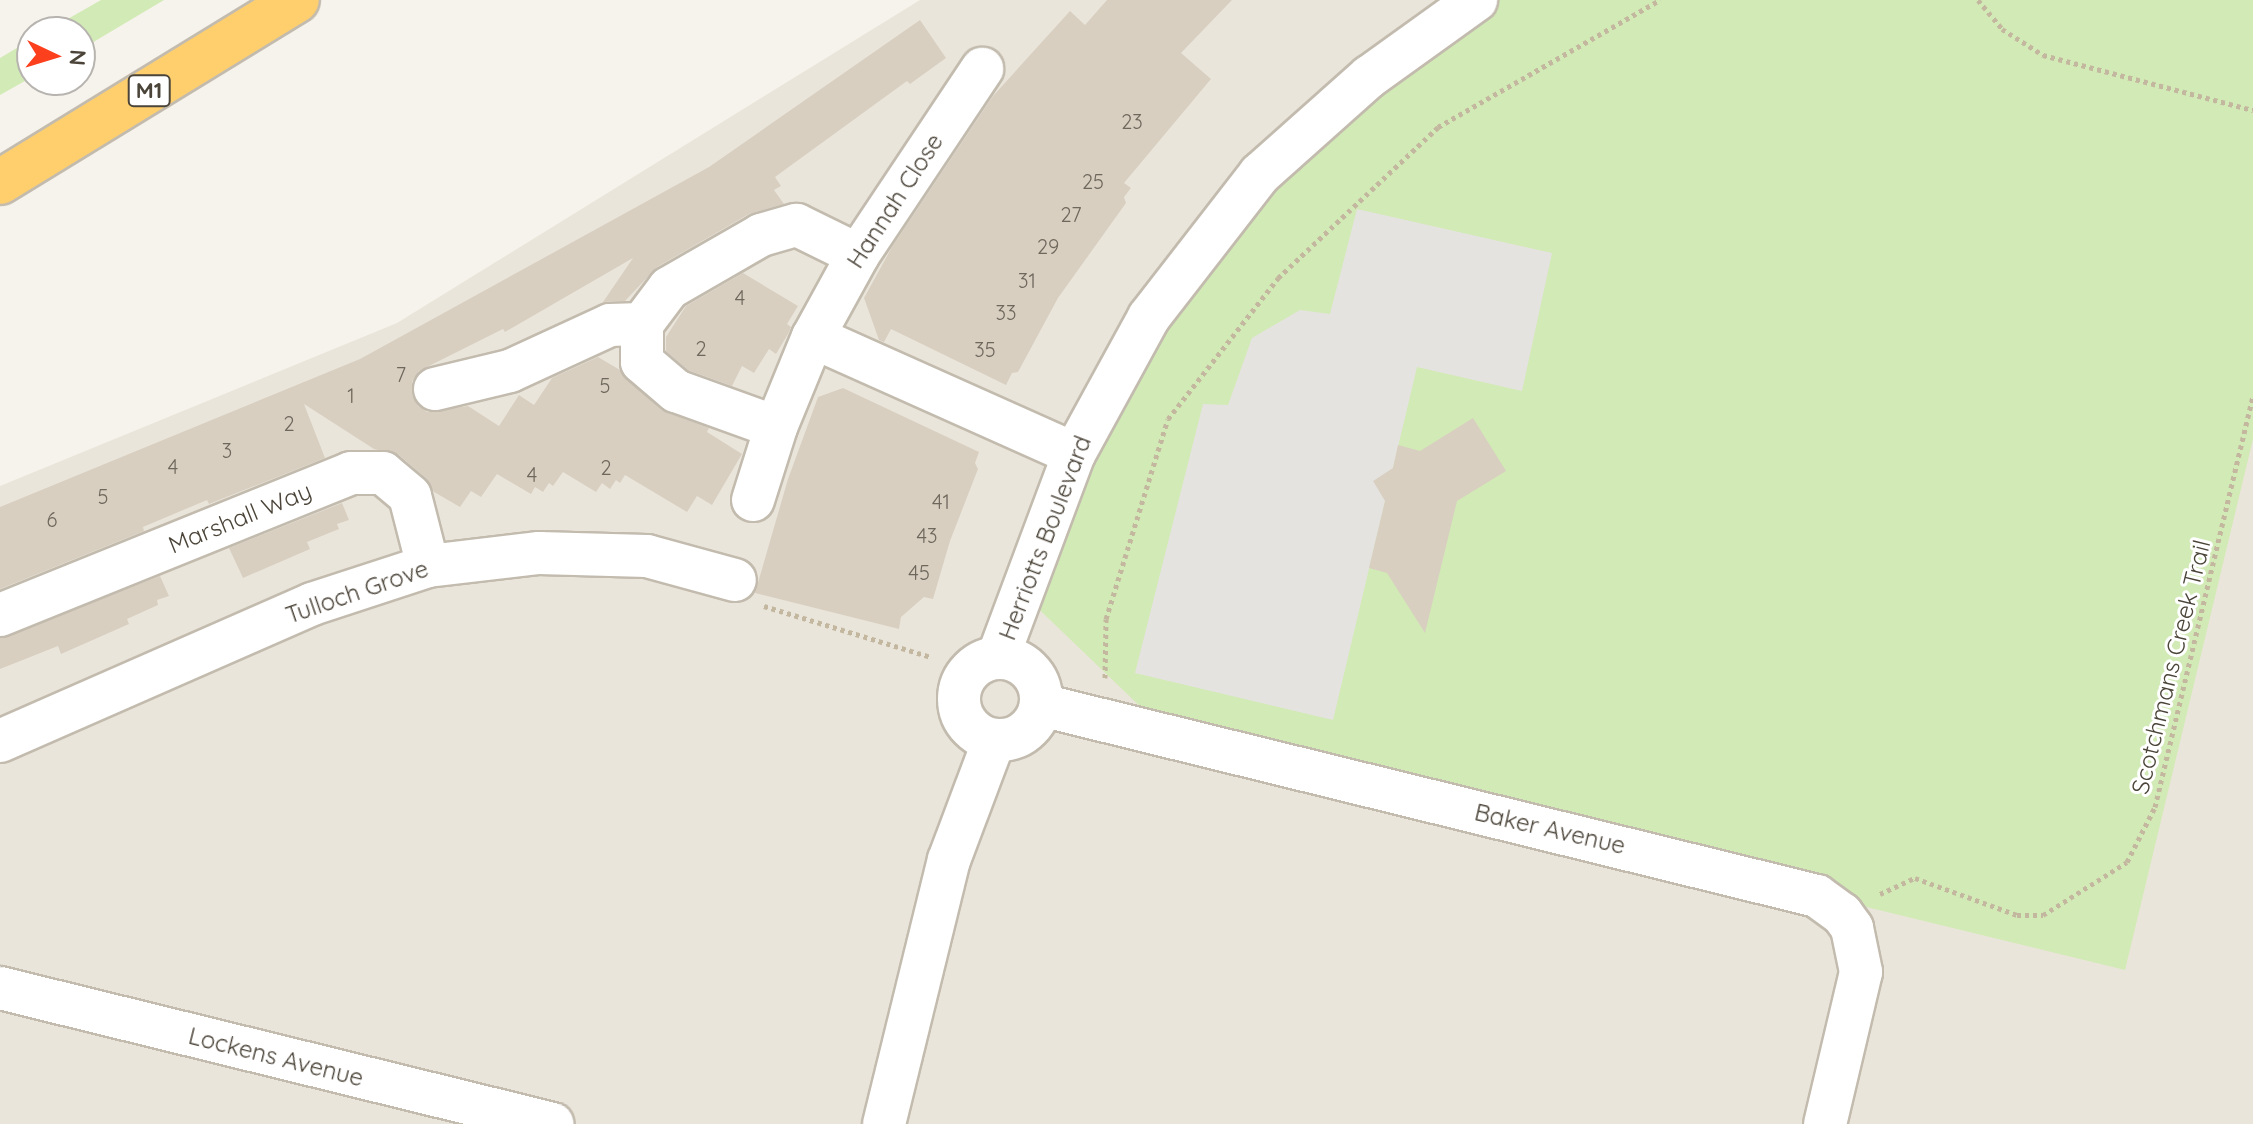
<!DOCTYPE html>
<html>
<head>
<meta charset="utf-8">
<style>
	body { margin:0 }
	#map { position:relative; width:2253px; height:1124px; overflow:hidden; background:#f6f3ec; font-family:Quicksand,sans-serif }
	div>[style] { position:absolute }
	.residential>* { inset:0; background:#eae5da }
	.green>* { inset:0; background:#d2eab5 }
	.parking>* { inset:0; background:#e5e3e0 }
	.building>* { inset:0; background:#d8cfc1 }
	.path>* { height:5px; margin-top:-2.5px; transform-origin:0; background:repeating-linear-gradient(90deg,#c4b79f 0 4px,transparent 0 8px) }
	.roads { filter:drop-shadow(2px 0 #c2bbae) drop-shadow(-2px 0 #c2bbae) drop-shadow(0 2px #c2bbae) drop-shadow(0 -2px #c2bbae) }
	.street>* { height:42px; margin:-21px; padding:0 21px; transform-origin:21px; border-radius:21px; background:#fff }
	.street>.ring { margin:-21px; padding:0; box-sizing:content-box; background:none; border:42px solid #fff; border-radius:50% }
	.highway>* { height:44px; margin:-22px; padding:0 22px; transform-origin:22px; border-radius:22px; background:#ffcf6e }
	span { translate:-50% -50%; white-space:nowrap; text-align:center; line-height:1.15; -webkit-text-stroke:6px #fff; paint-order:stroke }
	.number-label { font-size:20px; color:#6e675b }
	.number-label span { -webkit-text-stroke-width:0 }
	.shield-label span { padding:2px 6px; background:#fff; border:2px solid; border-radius:6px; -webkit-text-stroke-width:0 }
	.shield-label { font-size:22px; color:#4b4439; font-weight:700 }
	.street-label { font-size:24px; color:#4b4439 }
	.north { position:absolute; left:16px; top:16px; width:80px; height:80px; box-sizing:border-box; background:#fff; border:2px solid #b7b4b0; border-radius:50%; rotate:94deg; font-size:22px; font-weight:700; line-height:32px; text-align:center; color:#4b4439 }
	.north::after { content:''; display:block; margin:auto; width:28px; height:36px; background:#fc3f1d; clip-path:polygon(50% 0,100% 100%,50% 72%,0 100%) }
</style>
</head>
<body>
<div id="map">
	<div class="residential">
		<div style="clip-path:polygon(920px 0,2253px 0,2253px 1124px,0 1124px,0 486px,397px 323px)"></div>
	</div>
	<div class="green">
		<div style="clip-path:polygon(101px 0,164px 0,80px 50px,80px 32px,45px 32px)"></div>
		<div style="clip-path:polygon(1476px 0,2253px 0,2253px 439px,2125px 970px,1173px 738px,1022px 593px,1074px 454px,1260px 174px)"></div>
		<div style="clip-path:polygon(32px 39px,32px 77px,0 95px,0 58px)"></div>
	</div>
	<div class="parking">
		<div style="clip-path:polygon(1357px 209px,1552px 253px,1522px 391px,1417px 367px,1333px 720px,1135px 673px,1203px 404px,1228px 405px,1252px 338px,1300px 310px,1330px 314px)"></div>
	</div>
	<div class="building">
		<div style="clip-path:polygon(1107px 0,1232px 0,1181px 53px,1211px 79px,1124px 183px,1131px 188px,1124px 197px,1126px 203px,1058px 298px,1018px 372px,1012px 373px,1006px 385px,891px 329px,884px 342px,879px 340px,864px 298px,892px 247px,993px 96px,1070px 11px,1085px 25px)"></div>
		<div style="clip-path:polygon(920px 20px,946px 58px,910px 84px,907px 81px,775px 177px,781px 186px,774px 190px,784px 204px,749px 214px,657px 267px,625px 301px,603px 302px,633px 258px,505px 332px,503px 329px,419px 371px,412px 381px,412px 395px,418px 406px,427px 412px,468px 406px,499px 426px,519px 395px,534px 405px,552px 378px,598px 357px,620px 370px,661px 410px,709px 428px,707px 432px,742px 454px,712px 505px,697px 496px,687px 512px,625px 475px,620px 483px,616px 480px,610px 489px,602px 483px,596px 492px,563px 472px,553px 486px,549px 483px,543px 492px,535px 487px,531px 494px,497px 474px,481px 497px,471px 491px,460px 507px,434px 492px,426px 478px,399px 455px,374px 449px,304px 404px,325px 458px,209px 504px,207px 500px,143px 527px,144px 531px,0 589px,0 507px,360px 359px,709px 167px)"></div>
		<div style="clip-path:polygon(743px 273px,798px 306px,787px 324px,791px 327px,788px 334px,776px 354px,769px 349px,754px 373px,742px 366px,732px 386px,688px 370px,666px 351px,666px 337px,686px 306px)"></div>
		<div style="clip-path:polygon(843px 388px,979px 452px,975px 463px,978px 469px,950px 541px,933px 599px,924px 597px,901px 617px,899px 629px,755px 593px,788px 479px,818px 397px)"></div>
		<div style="clip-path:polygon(1473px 418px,1506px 471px,1457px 501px,1425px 633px,1387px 573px,1369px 568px,1385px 501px,1373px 481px,1393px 468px,1398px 445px,1420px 451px)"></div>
		<div style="clip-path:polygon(342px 503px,349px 520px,337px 524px,339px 529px,307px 542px,310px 549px,243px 578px,229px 548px)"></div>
		<div style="clip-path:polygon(160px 576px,169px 596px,157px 600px,158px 605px,127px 619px,129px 624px,61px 654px,58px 646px,0 669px,0 638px)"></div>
	</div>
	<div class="path">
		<div style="left:1978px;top:0;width:38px;rotate:50deg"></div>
		<div style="left:2002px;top:29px;width:49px;rotate:32.4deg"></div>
		<div style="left:2043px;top:55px;width:217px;rotate:14.7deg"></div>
		<div style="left:764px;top:606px;width:175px;rotate:17deg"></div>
		<div style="left:1105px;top:678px;width:59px;rotate:-89deg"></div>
		<div style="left:1106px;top:619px;width:209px;rotate:-72.8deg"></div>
		<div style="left:1168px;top:419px;width:179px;rotate:-52deg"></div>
		<div style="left:1278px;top:278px;width:220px;rotate:-43.3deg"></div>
		<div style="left:1438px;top:127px;width:256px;rotate:-29.8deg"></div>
		<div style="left:1880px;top:894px;width:38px;rotate:-25deg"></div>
		<div style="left:1915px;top:878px;width:109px;rotate:19.9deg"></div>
		<div style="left:2017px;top:915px;width:26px"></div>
		<div style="left:2043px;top:915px;width:99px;rotate:-32.2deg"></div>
		<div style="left:2127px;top:862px;width:62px;rotate:-63deg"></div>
		<div style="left:2155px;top:807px;width:423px;rotate:-76.6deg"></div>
	</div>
	<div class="roads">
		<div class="street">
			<div style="left:642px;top:324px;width:38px;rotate:90deg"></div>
			<div style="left:642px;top:362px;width:45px;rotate:40.5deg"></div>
			<div style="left:676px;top:391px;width:106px;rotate:19.8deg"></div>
			<div style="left:813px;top:337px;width:286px;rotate:24.1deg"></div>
			<div style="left:435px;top:389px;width:77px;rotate:-13.5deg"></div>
			<div style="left:510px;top:371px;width:110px;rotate:-24.7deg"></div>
			<div style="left:610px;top:325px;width:32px;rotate:-2deg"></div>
			<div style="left:642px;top:324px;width:45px;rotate:-53.1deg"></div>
			<div style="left:669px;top:288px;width:106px;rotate:-29.9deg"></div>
			<div style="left:761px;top:235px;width:37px;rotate:-16deg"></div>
			<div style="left:797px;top:225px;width:68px;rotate:26.2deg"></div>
			<div style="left:753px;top:500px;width:77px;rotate:-72.5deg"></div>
			<div style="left:776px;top:427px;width:97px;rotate:-67.7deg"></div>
			<div style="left:813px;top:337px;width:94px;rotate:-61.2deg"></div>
			<div style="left:858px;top:255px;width:224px;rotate:-56.3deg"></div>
			<div style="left:0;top:615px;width:379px;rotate:-22deg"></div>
			<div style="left:351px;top:473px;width:32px"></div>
			<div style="left:383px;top:473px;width:35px;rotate:40deg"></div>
			<div style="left:410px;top:496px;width:72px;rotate:75.6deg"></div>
			<div style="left:998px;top:657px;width:217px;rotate:-69.5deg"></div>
			<div style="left:1074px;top:454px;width:156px;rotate:-61.3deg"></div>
			<div style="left:1149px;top:317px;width:181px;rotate:-52.2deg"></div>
			<div style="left:1260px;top:174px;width:146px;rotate:-41.7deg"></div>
			<div style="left:1369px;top:77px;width:132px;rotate:-35.7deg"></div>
			<div class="ring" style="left:959px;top:658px;width:40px;height:40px"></div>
			<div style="left:1041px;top:705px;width:799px;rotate:13.83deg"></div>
			<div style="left:1817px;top:896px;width:31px;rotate:36deg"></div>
			<div style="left:1842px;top:914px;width:17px;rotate:54deg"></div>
			<div style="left:1852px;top:928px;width:45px;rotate:78.4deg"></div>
			<div style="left:1861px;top:972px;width:156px;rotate:103.3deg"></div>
			<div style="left:0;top:741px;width:341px;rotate:-23.7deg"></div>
			<div style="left:312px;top:604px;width:122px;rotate:-18.1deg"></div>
			<div style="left:428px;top:566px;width:112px;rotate:-6.7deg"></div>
			<div style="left:539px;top:553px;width:108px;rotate:1.6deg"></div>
			<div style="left:647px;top:556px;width:91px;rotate:15.3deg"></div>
			<div style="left:0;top:988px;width:569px;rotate:13.82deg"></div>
			<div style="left:884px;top:1124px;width:272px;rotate:-76.2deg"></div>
			<div style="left:949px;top:860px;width:128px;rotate:-69.4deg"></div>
		</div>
		<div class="highway">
			<div style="left:0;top:182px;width:348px;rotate:-31.5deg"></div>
		</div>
	</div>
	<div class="number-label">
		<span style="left:1132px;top:121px">23</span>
		<span style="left:1093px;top:181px">25</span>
		<span style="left:1071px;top:214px">27</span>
		<span style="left:1048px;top:246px">29</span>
		<span style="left:1027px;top:280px">31</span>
		<span style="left:740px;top:297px">4</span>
		<span style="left:1006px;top:312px">33</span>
		<span style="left:701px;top:348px">2</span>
		<span style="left:985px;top:349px">35</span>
		<span style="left:401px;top:374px">7</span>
		<span style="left:605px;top:385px">5</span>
		<span style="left:351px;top:395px">1</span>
		<span style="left:289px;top:423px">2</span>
		<span style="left:227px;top:450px">3</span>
		<span style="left:173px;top:466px">4</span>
		<span style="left:606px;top:467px">2</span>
		<span style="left:532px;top:474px">4</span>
		<span style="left:103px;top:496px">5</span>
		<span style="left:941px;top:501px">41</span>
		<span style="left:52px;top:519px">6</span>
		<span style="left:927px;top:535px">43</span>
		<span style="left:919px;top:572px">45</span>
	</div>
	<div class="shield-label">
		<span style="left:149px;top:91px">M1</span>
	</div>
	<div class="street-label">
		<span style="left:895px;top:201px;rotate:-57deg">Hannah Close</span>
		<span style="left:240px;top:518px;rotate:-22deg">Marshall Way</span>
		<span style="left:1045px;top:538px;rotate:-69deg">Herriotts Boulevard</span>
		<span style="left:357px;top:592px;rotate:-19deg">Tulloch Grove</span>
		<span style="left:2171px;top:667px;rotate:-76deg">Scotchmans Creek Trail</span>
		<span style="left:1550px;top:829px;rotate:13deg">Baker Avenue</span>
		<span style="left:276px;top:1057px;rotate:14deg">Lockens Avenue</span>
	</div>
	<div class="north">N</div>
</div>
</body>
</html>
